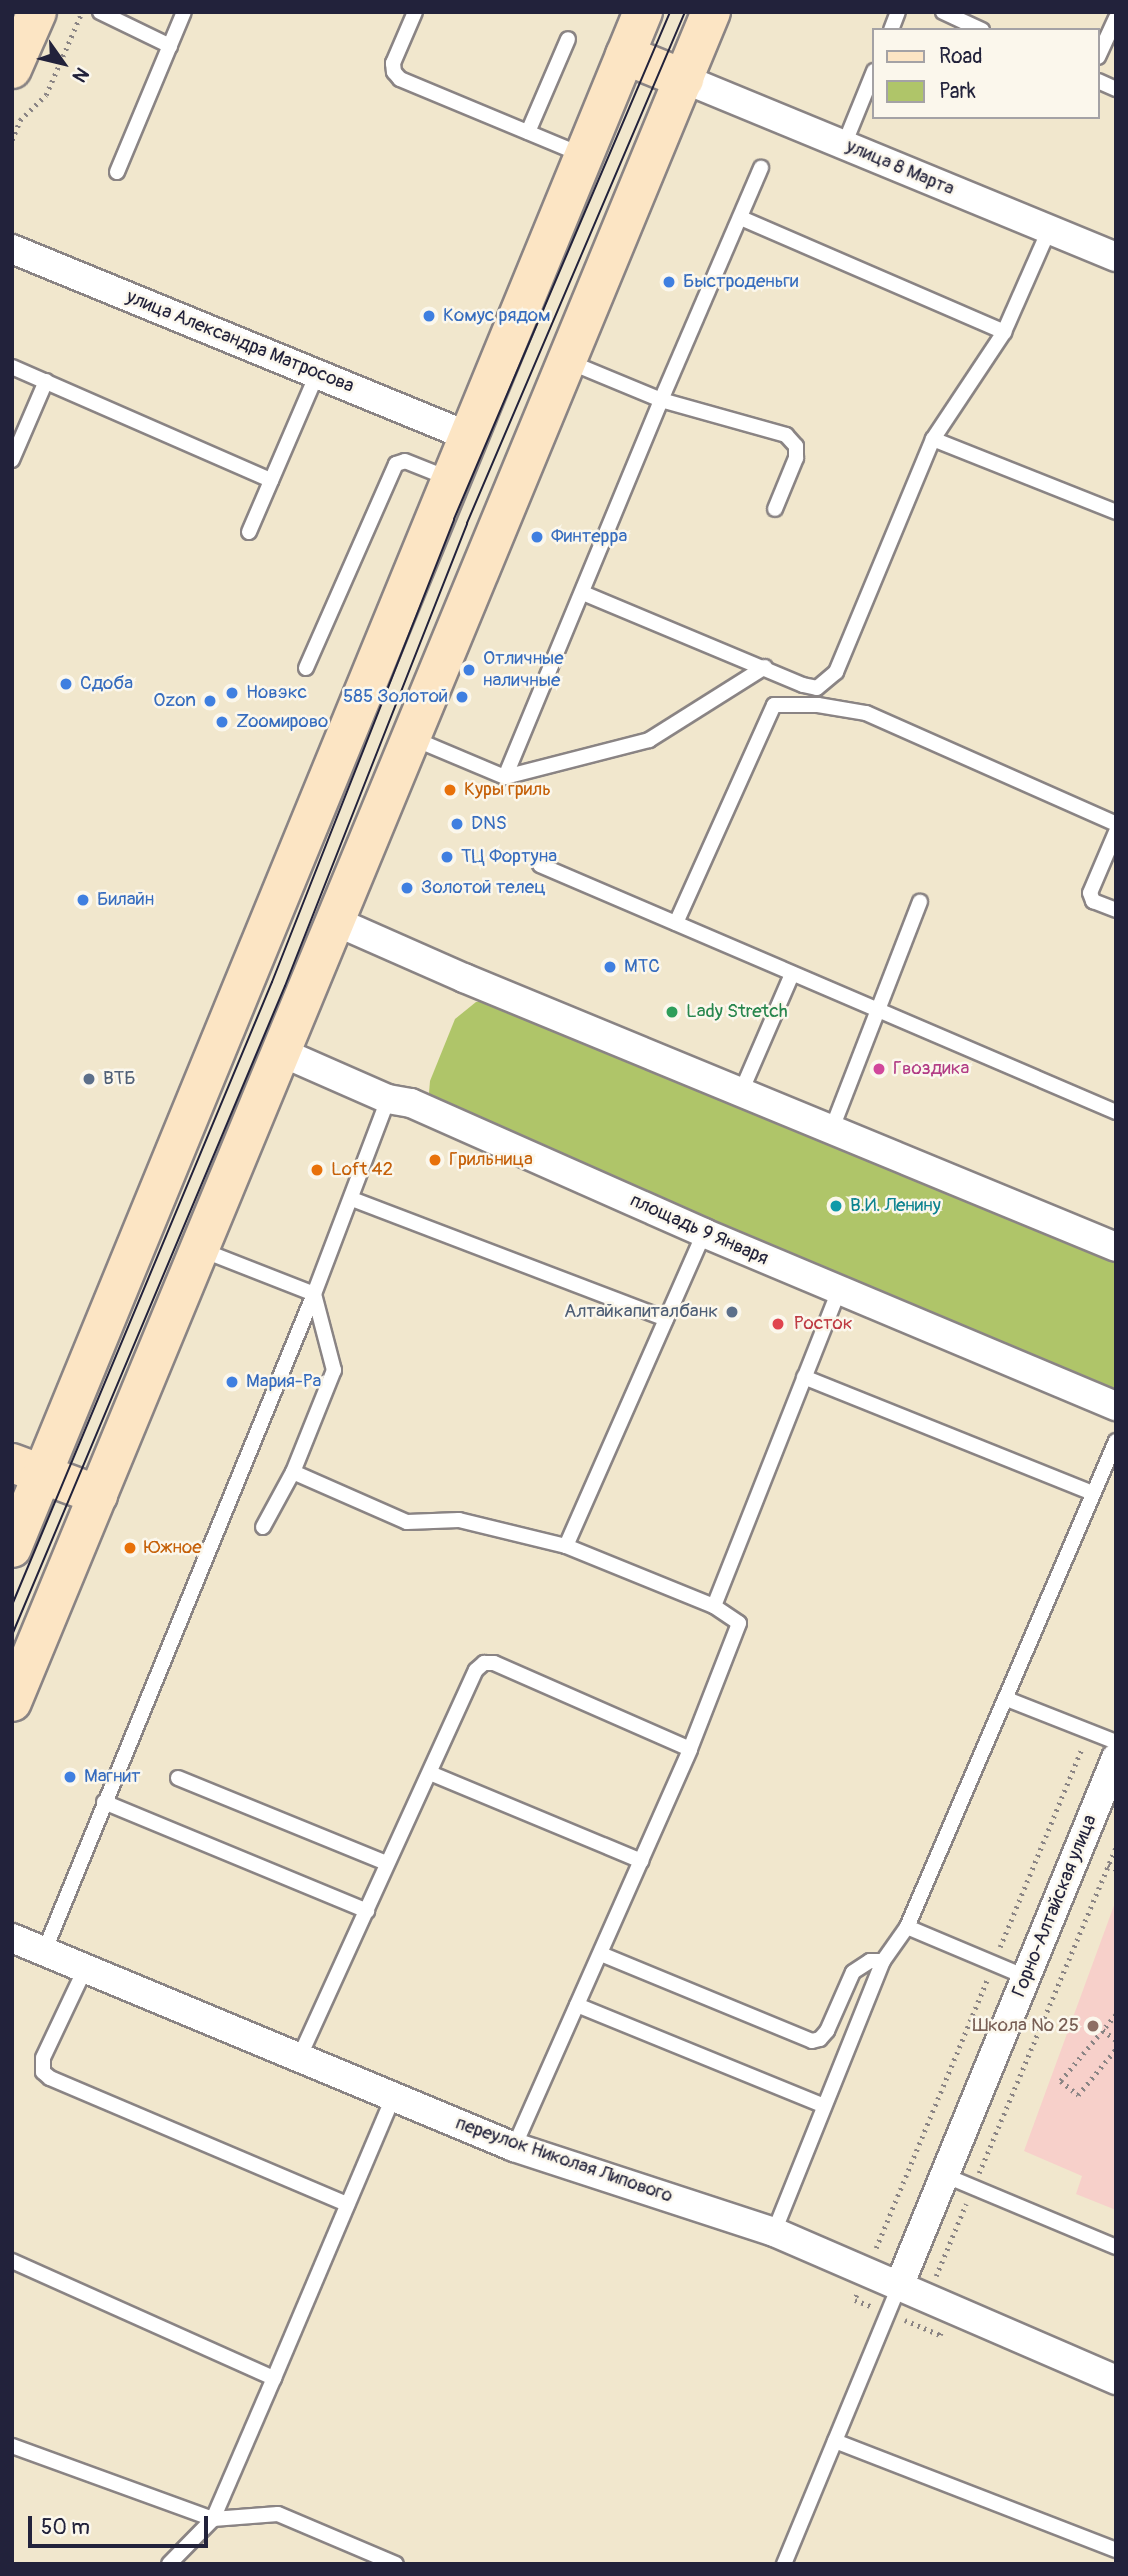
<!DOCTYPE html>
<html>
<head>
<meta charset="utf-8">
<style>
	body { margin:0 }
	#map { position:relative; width:1128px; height:2576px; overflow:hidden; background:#f1e7cd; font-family:Pangolin,sans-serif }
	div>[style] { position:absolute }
	.built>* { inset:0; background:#f7d0ca }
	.green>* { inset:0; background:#afc569 }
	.path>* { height:4.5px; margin-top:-2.25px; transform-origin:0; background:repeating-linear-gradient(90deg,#8a8484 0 2px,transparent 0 7px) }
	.roads { filter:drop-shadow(2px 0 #8a8484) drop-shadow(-2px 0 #8a8484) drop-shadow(0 2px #8a8484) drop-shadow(0 -2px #8a8484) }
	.lane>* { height:14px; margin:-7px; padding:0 7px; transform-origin:7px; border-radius:7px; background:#fff }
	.street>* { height:28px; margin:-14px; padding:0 14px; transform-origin:14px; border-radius:14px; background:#fff }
	.secondary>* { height:38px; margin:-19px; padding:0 19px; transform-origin:19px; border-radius:19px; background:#fce5c4 }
	.tram>* { height:2px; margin:-1px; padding:0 1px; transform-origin:1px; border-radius:1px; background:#22223b }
	.dots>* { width:19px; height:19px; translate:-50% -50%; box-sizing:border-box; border:4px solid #fbf7ec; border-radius:50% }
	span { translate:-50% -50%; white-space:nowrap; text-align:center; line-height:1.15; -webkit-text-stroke:5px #fbf7ec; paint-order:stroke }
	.street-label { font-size:19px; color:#22223b }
	.shop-label { font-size:19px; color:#366cbe }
	.left { translate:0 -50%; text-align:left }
	.right { translate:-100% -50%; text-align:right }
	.food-label { font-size:19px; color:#c56008 }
	.leisure-label { font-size:19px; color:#27864d }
	.hotel-label { font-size:19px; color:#b23c85 }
	.service-label { font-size:19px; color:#4e5e75 }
	.culture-label { font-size:19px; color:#0d838f }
	.health-label { font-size:19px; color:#be3a42 }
	.education-label { font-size:19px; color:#785e54 }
	.frame { position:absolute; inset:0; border:14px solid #22223b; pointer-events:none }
	.legend { position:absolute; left:872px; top:28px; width:228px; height:91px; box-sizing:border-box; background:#fbf7ec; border:2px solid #a4a2a5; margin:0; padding:9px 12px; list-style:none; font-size:21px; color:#22223b }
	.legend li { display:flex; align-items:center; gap:14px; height:35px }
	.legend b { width:35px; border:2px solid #a4a2a5 }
	.north { position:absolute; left:28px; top:28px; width:70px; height:70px; -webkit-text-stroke:5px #fbf7ec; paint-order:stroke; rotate:124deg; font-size:19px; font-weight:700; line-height:28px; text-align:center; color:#22223b }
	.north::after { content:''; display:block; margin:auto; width:24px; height:32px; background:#22223b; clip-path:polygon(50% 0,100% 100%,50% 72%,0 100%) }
	.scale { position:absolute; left:28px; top:2516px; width:180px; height:32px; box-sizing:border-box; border:4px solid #22223b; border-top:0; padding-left:9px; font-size:21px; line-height:24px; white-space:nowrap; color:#22223b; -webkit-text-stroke:5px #fbf7ec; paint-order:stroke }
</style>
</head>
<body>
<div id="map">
	<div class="built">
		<div style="clip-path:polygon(1116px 1900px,1116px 2210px,1076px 2194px,1082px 2176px,1024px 2151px)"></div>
	</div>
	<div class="green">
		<div style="clip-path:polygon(489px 1001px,1116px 1263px,1116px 1389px,434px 1105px,429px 1093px,430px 1081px,455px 1019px,476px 1002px)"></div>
	</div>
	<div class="path">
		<div style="left:12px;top:140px;width:22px;rotate:-68deg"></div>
		<div style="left:20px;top:120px;width:36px;rotate:-44deg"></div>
		<div style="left:46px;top:95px;width:88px;rotate:-66.6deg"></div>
		<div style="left:1108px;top:1865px;width:9px;rotate:27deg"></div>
		<div style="left:1000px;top:1947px;width:215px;rotate:-67.6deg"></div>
		<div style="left:1116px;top:2015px;width:86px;rotate:129.8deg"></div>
		<div style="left:1061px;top:2081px;width:22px;rotate:39deg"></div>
		<div style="left:1078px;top:2095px;width:60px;rotate:-50.4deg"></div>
		<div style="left:1103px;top:2030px;width:16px;rotate:38deg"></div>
		<div style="left:979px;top:2173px;width:354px;rotate:-67.2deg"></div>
		<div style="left:876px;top:2248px;width:292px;rotate:-67.5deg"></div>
		<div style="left:936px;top:2276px;width:78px;rotate:-67.4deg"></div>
		<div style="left:857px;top:2295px;width:5px;rotate:112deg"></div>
		<div style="left:855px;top:2300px;width:17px;rotate:21deg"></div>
		<div style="left:905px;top:2320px;width:38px;rotate:23deg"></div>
		<div style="left:940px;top:2335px;width:6px;rotate:-72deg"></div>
	</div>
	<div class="roads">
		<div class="lane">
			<div style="left:100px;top:12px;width:78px;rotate:25.9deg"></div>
			<div style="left:415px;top:12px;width:56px;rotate:113.3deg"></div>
			<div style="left:393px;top:63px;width:9px;rotate:84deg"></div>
			<div style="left:394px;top:72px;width:9px;rotate:49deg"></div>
			<div style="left:400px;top:79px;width:198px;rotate:22.6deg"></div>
			<div style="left:943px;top:12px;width:43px;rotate:24.8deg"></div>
			<div style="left:891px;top:30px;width:19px;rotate:-69deg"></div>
			<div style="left:1098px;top:57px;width:43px;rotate:-65.2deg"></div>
			<div style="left:1098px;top:81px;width:20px;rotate:24deg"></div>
			<div style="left:528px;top:132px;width:101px;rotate:-66.7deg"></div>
			<div style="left:844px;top:145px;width:80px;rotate:-67.9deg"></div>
			<div style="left:117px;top:172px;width:173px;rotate:-67.3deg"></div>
			<div style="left:741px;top:218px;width:287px;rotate:23.4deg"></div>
			<div style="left:567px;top:361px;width:102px;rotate:22.5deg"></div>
			<div style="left:661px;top:400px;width:130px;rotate:15.6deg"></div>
			<div style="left:786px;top:435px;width:15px;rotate:48deg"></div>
			<div style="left:796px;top:446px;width:12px;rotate:90deg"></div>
			<div style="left:796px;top:458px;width:55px;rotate:112.4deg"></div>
			<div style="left:12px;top:367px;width:283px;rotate:23.6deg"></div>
			<div style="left:933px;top:439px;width:128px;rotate:-56.4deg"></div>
			<div style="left:1004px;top:332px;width:111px;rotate:-66.2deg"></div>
			<div style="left:12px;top:460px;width:86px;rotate:-66.7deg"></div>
			<div style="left:249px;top:532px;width:172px;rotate:-66.7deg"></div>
			<div style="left:583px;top:593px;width:238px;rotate:22.7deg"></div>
			<div style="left:803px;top:685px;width:14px;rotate:12deg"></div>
			<div style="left:817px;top:688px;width:25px;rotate:-40deg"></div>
			<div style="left:836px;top:672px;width:252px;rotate:-67.4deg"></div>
			<div style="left:933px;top:439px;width:197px;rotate:21.7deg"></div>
			<div style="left:306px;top:668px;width:223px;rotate:-66.2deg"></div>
			<div style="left:396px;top:464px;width:9px;rotate:-18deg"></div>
			<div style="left:405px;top:461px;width:48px;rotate:21.8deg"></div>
			<div style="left:412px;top:738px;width:101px;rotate:22.8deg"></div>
			<div style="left:505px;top:777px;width:408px;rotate:-67.5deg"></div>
			<div style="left:661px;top:400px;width:253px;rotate:-66.7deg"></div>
			<div style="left:505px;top:777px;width:149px;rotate:-14.4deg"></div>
			<div style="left:649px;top:740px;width:137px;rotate:-32.2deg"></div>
			<div style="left:1116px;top:832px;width:66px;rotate:113.1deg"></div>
			<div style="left:1090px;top:893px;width:9px;rotate:69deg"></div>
			<div style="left:1093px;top:901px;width:25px;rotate:21deg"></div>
			<div style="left:540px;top:865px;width:627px;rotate:23.21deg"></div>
			<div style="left:676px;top:923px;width:239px;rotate:-65.8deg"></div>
			<div style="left:774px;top:705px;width:44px"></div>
			<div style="left:818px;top:705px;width:49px;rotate:9.5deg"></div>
			<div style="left:866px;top:713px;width:274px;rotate:23.9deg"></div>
			<div style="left:741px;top:1092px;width:129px;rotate:-66.6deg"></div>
			<div style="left:831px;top:1131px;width:246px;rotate:-68.8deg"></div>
			<div style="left:352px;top:1199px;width:336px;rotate:20.9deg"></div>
			<div style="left:202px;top:1250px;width:120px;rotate:21.4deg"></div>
			<div style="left:314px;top:1294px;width:79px;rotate:75.3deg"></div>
			<div style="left:334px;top:1370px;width:110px;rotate:111.9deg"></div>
			<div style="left:804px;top:1377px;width:310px;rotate:21.9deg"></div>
			<div style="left:263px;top:1527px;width:63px;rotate:-61.4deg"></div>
			<div style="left:293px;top:1472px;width:124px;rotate:23.7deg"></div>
			<div style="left:407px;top:1522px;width:52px;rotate:-2.2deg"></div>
			<div style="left:459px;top:1520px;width:110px;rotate:13.7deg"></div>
			<div style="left:566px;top:1546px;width:160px;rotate:22.1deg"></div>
			<div style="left:566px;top:1546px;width:342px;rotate:-66.2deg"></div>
			<div style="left:1007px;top:1699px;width:117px;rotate:21.5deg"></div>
			<div style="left:430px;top:1773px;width:229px;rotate:22.6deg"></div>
			<div style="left:178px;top:1778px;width:225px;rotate:22.2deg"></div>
			<div style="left:104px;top:1802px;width:285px;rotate:22.5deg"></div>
			<div style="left:907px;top:1927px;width:129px;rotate:22.8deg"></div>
			<div style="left:44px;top:1952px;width:711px;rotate:-67.69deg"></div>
			<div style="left:314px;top:1294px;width:209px;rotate:-69.2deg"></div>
			<div style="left:601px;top:1954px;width:228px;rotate:22.4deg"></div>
			<div style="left:812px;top:2041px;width:8px;rotate:-14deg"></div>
			<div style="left:820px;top:2039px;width:11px;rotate:-49deg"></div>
			<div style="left:827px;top:2031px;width:64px;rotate:-66.2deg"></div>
			<div style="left:853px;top:1972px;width:20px;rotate:-33deg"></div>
			<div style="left:870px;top:1961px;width:13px"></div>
			<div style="left:85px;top:1969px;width:98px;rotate:115.3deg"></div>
			<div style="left:43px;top:2058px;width:14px;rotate:90deg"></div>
			<div style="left:43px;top:2072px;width:9px;rotate:41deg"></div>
			<div style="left:50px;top:2078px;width:323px;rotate:23deg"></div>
			<div style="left:577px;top:2005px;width:267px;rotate:22.2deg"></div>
			<div style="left:299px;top:2058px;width:426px;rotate:-65.5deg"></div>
			<div style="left:476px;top:1670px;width:11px;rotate:-41deg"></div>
			<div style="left:484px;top:1663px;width:10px"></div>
			<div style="left:494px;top:1663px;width:214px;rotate:23.7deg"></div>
			<div style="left:514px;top:2147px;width:435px;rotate:-66.1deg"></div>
			<div style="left:690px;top:1749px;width:135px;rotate:-68.7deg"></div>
			<div style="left:739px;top:1623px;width:30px;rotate:-146deg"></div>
			<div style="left:714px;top:1606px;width:339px;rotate:-68.4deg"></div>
			<div style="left:944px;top:2175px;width:186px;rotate:22.7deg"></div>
			<div style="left:774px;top:2232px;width:292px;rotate:-68.1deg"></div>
			<div style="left:883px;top:1961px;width:42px;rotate:-54.8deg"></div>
			<div style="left:907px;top:1927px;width:529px;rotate:-66.73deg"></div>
			<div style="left:12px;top:2261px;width:287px;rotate:24.1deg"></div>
			<div style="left:274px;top:2378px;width:154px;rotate:113.4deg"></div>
			<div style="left:213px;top:2519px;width:214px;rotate:-160deg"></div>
			<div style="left:274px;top:2378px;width:305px;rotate:-67deg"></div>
			<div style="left:835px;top:2441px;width:301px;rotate:21.2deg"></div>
			<div style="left:169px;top:2564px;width:63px;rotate:-45.6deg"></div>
			<div style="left:213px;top:2519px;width:65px;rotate:-4.4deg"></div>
			<div style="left:278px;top:2514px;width:128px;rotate:23deg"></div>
			<div style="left:784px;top:2564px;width:301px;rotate:-67.5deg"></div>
		</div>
		<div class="street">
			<div style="left:684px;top:79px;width:467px;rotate:22.4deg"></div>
			<div style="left:12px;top:249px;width:494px;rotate:22.3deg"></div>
			<div style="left:337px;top:922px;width:139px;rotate:23.8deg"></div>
			<div style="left:464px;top:978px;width:705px;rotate:22.42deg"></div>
			<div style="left:283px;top:1053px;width:115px;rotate:23.7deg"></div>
			<div style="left:388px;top:1099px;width:23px;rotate:10deg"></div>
			<div style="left:411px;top:1103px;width:321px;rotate:23.9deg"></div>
			<div style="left:704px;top:1233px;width:447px;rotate:22.8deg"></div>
			<div style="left:12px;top:1938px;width:544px;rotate:22.6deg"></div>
			<div style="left:514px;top:2147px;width:274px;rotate:18.1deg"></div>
			<div style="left:774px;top:2232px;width:373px;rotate:23.4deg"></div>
			<div style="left:899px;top:2286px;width:571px;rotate:-67.66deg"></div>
		</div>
		<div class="secondary">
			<div style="left:625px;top:55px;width:64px;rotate:22.1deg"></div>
			<div style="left:12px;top:69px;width:62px;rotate:-66.3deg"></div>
			<div style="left:12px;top:1463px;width:92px;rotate:20.4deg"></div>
			<div style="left:12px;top:1548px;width:1661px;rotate:-67.67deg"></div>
			<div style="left:12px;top:1702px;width:1829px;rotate:-67.53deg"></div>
		</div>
	</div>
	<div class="tram">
		<div style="left:12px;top:1605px;width:675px;rotate:-67.35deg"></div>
		<div style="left:272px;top:982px;width:497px;rotate:-68.5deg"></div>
		<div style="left:454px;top:519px;width:551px;rotate:-66.92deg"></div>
		<div style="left:12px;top:1635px;width:704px;rotate:-67.19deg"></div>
		<div style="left:285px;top:986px;width:497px;rotate:-68.5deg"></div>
		<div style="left:467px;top:523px;width:556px;rotate:-66.9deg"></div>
	</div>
	<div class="dots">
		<div style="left:669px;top:282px;background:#3f7fe0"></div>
		<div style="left:429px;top:316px;background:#3f7fe0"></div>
		<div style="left:537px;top:537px;background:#3f7fe0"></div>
		<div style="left:469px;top:670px;background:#3f7fe0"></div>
		<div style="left:66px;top:684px;background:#3f7fe0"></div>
		<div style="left:232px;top:693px;background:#3f7fe0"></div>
		<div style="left:462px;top:697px;background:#3f7fe0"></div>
		<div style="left:210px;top:701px;background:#3f7fe0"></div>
		<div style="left:222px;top:722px;background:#3f7fe0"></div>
		<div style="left:450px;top:790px;background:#e8710a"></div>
		<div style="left:457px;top:824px;background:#3f7fe0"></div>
		<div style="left:447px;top:857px;background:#3f7fe0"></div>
		<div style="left:407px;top:888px;background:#3f7fe0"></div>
		<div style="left:83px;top:900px;background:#3f7fe0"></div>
		<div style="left:610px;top:967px;background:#3f7fe0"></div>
		<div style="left:672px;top:1012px;background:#2e9e5b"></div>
		<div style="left:879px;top:1069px;background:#d1479c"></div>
		<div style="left:89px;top:1079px;background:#5c6f8a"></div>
		<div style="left:435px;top:1160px;background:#e8710a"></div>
		<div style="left:317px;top:1170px;background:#e8710a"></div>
		<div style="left:836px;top:1206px;background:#0f9aa8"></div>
		<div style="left:732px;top:1312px;background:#5c6f8a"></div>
		<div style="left:778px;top:1324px;background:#e0444e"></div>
		<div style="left:232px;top:1382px;background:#3f7fe0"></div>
		<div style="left:130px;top:1548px;background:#e8710a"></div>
		<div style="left:70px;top:1777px;background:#3f7fe0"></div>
		<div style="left:1093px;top:2026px;background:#8d6e63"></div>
	</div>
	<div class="street-label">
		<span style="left:900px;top:168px;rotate:23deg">улица 8 Марта</span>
		<span style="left:240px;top:342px;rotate:22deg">улица Александра Матросова</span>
		<span style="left:699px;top:1230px;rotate:24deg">площадь 9 Января</span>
		<span style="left:1055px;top:1906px;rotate:-68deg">Горно-Алтайская улица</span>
		<span style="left:564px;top:2160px;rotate:19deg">переулок Николая Липового</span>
	</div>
	<div class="shop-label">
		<span class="left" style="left:683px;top:282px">Быстроденьги</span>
		<span class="left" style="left:443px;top:316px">Комус рядом</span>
		<span class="left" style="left:551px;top:537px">Финтерра</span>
		<span class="left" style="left:483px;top:670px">Отличные<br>наличные</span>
		<span class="left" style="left:80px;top:684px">Сдоба</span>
		<span class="left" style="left:246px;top:693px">Новэкс</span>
		<span class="right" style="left:448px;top:697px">585 Золотой</span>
		<span class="right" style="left:196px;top:701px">Ozon</span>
		<span class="left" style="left:236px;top:722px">Zooмирово</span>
		<span class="left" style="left:471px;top:824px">DNS</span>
		<span class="left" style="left:461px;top:857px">ТЦ Фортуна</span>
		<span class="left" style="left:421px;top:888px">Золотой телец</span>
		<span class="left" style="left:97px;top:900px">Билайн</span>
		<span class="left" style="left:624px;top:967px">МТС</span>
		<span class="left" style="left:246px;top:1382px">Мария-Ра</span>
		<span class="left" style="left:84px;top:1777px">Магнит</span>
	</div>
	<div class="food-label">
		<span class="left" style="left:464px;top:790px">Куры гриль</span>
		<span class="left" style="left:449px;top:1160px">Грильница</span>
		<span class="left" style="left:331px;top:1170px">Loft 42</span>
		<span class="left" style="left:144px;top:1548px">Южное</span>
	</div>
	<div class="leisure-label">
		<span class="left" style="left:686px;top:1012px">Lady Stretch</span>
	</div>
	<div class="hotel-label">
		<span class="left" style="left:893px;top:1069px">Гвоздика</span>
	</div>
	<div class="service-label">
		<span class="left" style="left:103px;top:1079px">ВТБ</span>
		<span class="right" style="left:718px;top:1312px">Алтайкапиталбанк</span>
	</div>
	<div class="culture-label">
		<span class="left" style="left:850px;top:1206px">В.И. Ленину</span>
	</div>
	<div class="health-label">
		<span class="left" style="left:794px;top:1324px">Росток</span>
	</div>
	<div class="education-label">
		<span class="right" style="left:1079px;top:2026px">Школа № 25</span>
	</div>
	<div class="frame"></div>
	<ul class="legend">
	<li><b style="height:9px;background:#fce5c4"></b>Road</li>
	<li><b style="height:19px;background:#afc569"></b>Park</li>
	</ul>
	<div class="north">N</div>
	<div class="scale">50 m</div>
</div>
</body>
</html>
